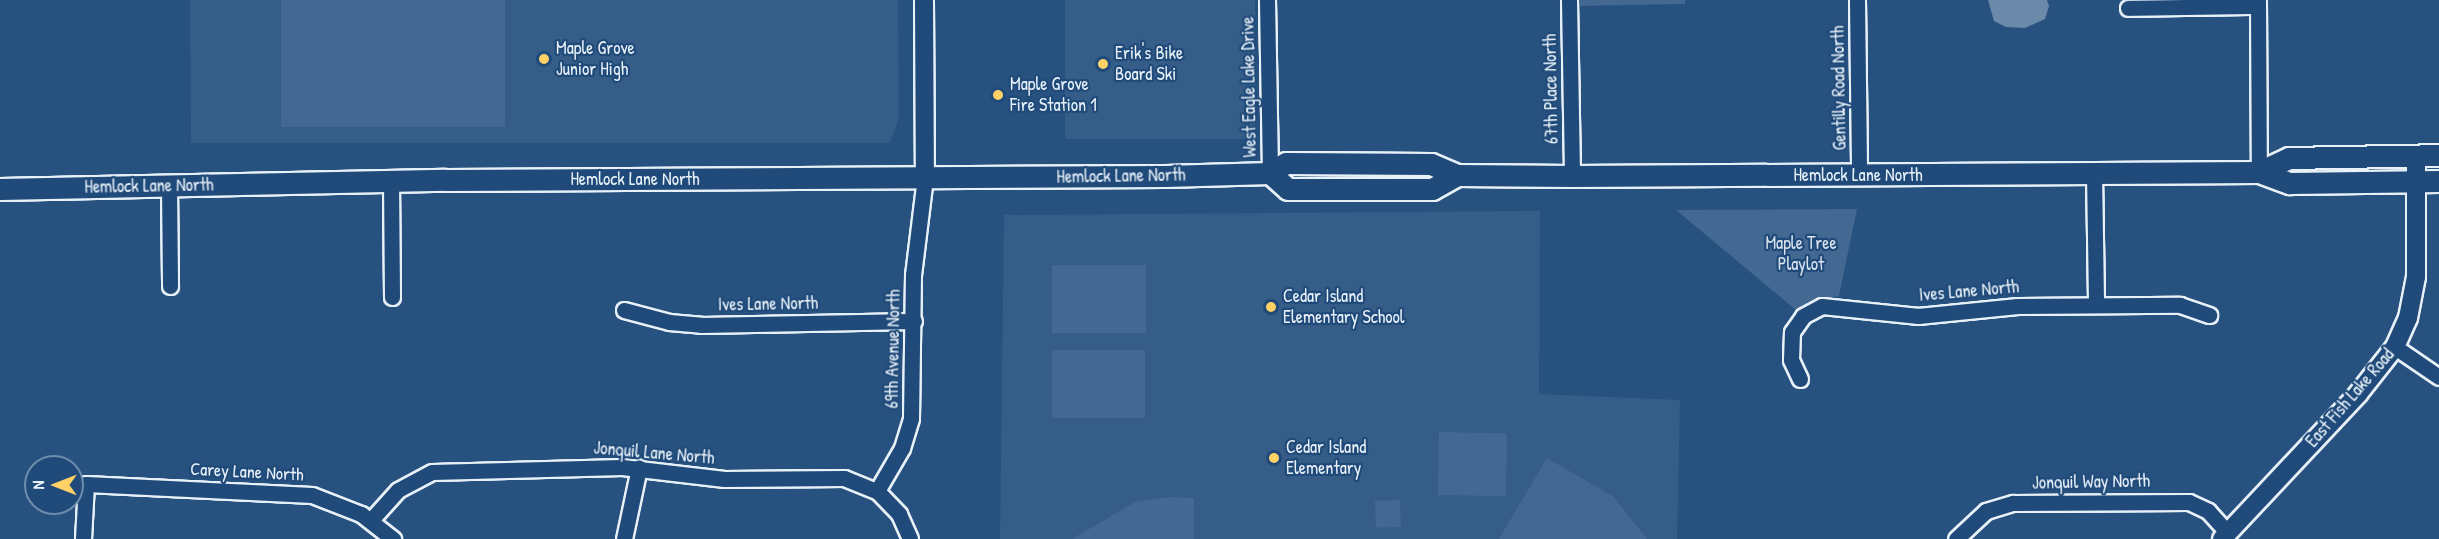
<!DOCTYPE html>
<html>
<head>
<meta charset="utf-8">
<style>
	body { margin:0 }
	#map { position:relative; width:2439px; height:539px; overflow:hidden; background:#27517f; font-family:"Patrick Hand",sans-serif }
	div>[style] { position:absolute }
	.built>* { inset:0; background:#355d88; transform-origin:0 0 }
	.green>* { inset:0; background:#436891; transform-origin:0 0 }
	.water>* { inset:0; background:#6b8aaa }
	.roads { filter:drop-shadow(2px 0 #e8f1f8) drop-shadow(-2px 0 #e8f1f8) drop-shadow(0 2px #e8f1f8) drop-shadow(0 -2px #e8f1f8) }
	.minor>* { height:15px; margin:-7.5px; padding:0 7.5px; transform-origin:7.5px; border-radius:7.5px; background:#1f4a7a }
	.tertiary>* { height:18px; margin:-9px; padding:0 9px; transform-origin:9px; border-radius:9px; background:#1f4a7a }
	.secondary>* { height:21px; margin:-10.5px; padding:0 10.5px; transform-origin:10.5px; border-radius:10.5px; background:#1f4a7a }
	.dots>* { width:16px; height:16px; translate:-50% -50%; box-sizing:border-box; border:3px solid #1f4a7a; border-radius:50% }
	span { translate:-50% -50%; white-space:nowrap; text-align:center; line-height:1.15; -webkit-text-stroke:4.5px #1f4a7a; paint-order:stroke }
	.poi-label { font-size:18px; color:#e8f1f8 }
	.left { translate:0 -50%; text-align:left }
	.street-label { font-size:18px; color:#e8f1f8 }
	.park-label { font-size:18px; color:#d8e3ee }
	.north { position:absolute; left:24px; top:455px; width:60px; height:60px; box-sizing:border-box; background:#1f4a7a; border:2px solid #6f8dac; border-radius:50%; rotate:270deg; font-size:16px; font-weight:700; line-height:24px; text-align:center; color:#e8f1f8 }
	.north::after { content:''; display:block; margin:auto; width:21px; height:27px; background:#ffd166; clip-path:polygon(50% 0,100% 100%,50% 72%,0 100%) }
</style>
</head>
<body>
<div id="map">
	<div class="built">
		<div style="clip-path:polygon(190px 0,898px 0,899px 118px,890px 143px,191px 143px)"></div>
		<div style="left:1065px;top:0;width:190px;height:139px"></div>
		<div style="clip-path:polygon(1540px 211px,1539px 394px,1680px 400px,1677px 539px,1000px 539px,1004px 215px)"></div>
	</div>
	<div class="green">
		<div style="left:505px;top:0;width:127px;height:224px;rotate:90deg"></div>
		<div style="clip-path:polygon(1577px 0,1685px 0,1685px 4px,1577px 6px)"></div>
		<div style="clip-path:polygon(1857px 209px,1839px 296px,1812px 300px,1796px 310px,1676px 210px)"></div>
		<div style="left:1052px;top:265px;width:94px;height:68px"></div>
		<div style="left:1052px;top:350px;width:93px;height:68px"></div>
		<div style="left:1439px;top:432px;width:68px;height:63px;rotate:1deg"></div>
		<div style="clip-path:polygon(1547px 458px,1614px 497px,1647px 539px,1499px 539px)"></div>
		<div style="clip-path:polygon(1169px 497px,1194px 498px,1194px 539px,1072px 539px,1135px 502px)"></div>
		<div style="left:1400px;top:500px;width:27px;height:25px;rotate:88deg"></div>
	</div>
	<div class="water">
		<div style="clip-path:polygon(1988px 0,2047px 0,2049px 6px,2045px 19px,2025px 28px,2006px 27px,1994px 21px)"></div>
	</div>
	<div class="roads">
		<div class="minor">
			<div style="left:1267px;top:0;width:173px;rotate:89deg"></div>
			<div style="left:1569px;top:0;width:176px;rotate:89deg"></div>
			<div style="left:1857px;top:0;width:175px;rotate:89.3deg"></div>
			<div style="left:2258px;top:0;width:172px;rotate:89.7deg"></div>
			<div style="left:2128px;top:8px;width:130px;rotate:-0.9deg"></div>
			<div style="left:2094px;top:173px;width:131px;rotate:89.1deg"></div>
			<div style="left:391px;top:181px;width:116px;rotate:89.5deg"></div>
			<div style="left:169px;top:186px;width:100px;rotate:89.4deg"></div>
			<div style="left:624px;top:310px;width:47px;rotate:14.9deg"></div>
			<div style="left:669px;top:322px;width:32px;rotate:5deg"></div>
			<div style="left:701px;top:325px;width:213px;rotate:-1.1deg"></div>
			<div style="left:2395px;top:347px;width:53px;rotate:34.3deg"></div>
			<div style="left:1800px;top:379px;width:21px;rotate:-115deg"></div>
			<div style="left:1791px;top:360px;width:28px;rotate:-88deg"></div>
			<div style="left:1792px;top:332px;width:19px;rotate:-55deg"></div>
			<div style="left:1803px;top:316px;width:21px;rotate:-28deg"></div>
			<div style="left:1822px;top:306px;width:97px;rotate:5.9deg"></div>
			<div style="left:1918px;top:316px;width:100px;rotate:-5.7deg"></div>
			<div style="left:2018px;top:306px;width:162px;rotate:-0.4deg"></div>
			<div style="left:2180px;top:305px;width:31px;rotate:19deg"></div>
			<div style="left:877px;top:491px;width:50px;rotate:-59.8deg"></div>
			<div style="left:902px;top:448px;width:31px;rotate:-73deg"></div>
			<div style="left:911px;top:418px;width:143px;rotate:-89.2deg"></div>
			<div style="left:913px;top:275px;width:99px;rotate:-83deg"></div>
			<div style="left:371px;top:520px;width:40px;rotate:-48deg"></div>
			<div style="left:398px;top:490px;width:38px;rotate:-28deg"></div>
			<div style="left:432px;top:472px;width:190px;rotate:-1.5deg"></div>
			<div style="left:622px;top:467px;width:103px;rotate:6.7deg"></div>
			<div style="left:724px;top:479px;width:120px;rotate:-0.5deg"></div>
			<div style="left:844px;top:478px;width:35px;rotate:22deg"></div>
			<div style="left:877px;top:491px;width:32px;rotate:46deg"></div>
			<div style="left:899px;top:514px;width:27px;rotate:66deg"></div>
			<div style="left:83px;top:539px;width:55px;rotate:-86.9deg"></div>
			<div style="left:86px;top:484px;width:226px;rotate:2.8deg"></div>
			<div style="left:312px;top:495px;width:53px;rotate:21.2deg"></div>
			<div style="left:361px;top:514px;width:41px;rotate:38deg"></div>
			<div style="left:624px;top:539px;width:73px;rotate:-78.1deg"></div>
			<div style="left:1956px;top:539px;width:41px;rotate:-43deg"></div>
			<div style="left:1986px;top:511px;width:28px;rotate:-17deg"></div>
			<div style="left:2013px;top:503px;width:176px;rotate:-0.3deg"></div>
			<div style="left:2189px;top:502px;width:21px;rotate:25deg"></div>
			<div style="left:2208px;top:511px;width:30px;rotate:48deg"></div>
		</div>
		<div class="tertiary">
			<div style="left:924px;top:0;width:177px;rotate:89.7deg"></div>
			<div style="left:2222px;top:539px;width:199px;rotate:-46.8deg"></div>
			<div style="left:2358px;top:394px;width:60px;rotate:-51.8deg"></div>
			<div style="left:2395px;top:347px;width:32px;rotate:-66deg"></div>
			<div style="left:2408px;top:318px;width:42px;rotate:-79deg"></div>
			<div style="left:2416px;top:277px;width:122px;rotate:-90deg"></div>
		</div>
		<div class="secondary">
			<div style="left:2259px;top:172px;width:33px;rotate:-25deg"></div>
			<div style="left:2289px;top:158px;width:150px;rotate:-1.1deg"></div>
			<div style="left:1270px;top:173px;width:24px;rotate:42deg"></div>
			<div style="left:1288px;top:189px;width:144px"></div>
			<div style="left:1432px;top:189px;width:29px;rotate:-29deg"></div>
			<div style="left:0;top:189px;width:445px;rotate:-1.2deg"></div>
			<div style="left:445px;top:180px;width:720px;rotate:-0.32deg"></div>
			<div style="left:1165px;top:176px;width:105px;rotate:-1.6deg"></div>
			<div style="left:1270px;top:173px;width:19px;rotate:-32deg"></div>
			<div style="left:1286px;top:163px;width:145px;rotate:0.4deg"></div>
			<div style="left:1431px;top:164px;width:28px;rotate:23deg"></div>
			<div style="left:1457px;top:175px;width:115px;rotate:0.5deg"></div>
			<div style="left:1572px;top:176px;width:687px;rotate:-0.33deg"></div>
			<div style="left:2259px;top:172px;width:33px;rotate:20deg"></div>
			<div style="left:2290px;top:183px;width:149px;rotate:-0.8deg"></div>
		</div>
	</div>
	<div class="dots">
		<div style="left:544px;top:59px;background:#ffd166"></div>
		<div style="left:1103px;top:64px;background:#ffd166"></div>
		<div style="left:998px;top:95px;background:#ffd166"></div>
		<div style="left:1271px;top:307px;background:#ffd166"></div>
		<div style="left:1274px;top:458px;background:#ffd166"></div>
	</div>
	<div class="poi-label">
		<span class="left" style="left:556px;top:59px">Maple Grove<br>Junior High</span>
		<span class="left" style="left:1115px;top:64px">Erik's Bike<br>Board Ski</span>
		<span class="left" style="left:1010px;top:95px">Maple Grove<br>Fire Station 1</span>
		<span class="left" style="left:1283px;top:307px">Cedar Island<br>Elementary School</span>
		<span class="left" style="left:1286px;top:458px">Cedar Island<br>Elementary</span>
	</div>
	<div class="street-label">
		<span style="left:1249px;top:87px;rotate:-91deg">West Eagle Lake Drive</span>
		<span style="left:1839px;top:88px;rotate:-91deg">Gentilly Road North</span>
		<span style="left:1551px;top:89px;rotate:-91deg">67th Place North</span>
		<span style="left:1858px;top:175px">Hemlock Lane North</span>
		<span style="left:1121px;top:176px;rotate:-1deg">Hemlock Lane North</span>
		<span style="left:635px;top:179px">Hemlock Lane North</span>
		<span style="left:149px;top:186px;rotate:-1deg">Hemlock Lane North</span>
		<span style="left:1969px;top:291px;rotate:-5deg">Ives Lane North</span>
		<span style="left:768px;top:304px;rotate:-1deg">Ives Lane North</span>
		<span style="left:893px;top:349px;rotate:-89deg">69th Avenue North</span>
		<span style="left:2350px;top:398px;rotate:-49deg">East Fish Lake Road</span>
		<span style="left:654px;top:453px;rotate:5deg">Jonquil Lane North</span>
		<span style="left:247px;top:472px;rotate:3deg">Carey Lane North</span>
		<span style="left:2091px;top:482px;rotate:-1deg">Jonquil Way North</span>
	</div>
	<div class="park-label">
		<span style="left:1801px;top:254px">Maple Tree<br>Playlot</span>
	</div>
	<div class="north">N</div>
</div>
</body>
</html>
